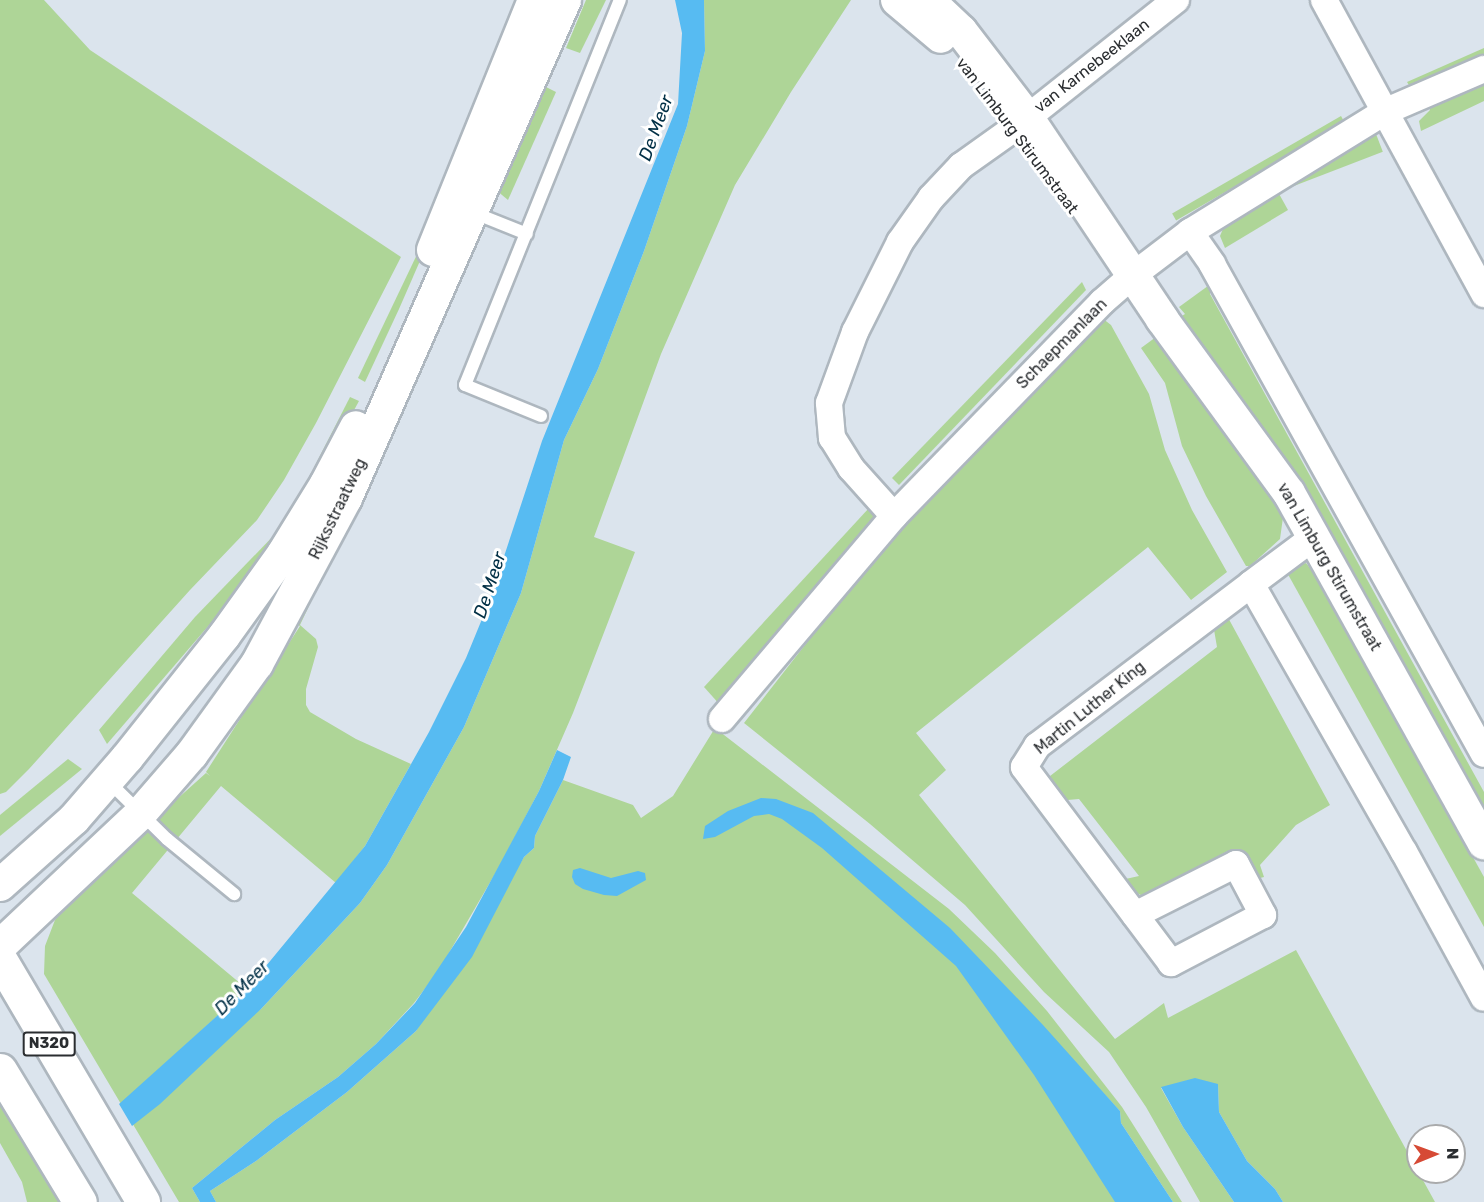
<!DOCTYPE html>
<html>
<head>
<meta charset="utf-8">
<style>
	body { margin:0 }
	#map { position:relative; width:1484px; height:1202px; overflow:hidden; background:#dbe4ed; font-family:Rubik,sans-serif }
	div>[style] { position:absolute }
	.green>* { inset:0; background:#aed597; transform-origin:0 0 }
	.water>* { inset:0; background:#57bbf2 }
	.roads { filter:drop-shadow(2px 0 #aeb7bf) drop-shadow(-2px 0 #aeb7bf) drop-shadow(0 2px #aeb7bf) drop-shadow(0 -2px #aeb7bf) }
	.service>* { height:12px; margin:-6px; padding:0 6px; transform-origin:6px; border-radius:6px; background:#fff }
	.minor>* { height:26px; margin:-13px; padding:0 13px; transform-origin:13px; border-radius:13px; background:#fff }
	.tertiary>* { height:32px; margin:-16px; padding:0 16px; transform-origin:16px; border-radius:16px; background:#fff }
	.trunk>* { height:33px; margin:-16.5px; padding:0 16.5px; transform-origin:16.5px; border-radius:16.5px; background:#fff }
	span { translate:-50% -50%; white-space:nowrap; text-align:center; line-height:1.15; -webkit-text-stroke:6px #fff; paint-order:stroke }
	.shield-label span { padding:2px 4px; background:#fff; border:2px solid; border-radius:4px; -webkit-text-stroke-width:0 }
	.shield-label { font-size:15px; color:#2a2d30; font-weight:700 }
	.street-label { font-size:16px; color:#2a2d30 }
	.water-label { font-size:18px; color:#012f45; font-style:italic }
	.north { position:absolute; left:1406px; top:1124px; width:60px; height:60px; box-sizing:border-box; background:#fff; border:2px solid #aaabac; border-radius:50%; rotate:89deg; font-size:16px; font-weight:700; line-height:24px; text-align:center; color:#2a2d30 }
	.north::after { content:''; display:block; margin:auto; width:21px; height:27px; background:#d64a35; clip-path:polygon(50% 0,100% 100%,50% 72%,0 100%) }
</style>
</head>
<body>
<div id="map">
	<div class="green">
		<div style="clip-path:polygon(0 0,44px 0,90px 50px,401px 257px,316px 423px,284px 480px,257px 520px,190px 590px,29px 769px,6px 792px,0 794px)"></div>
		<div style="clip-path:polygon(586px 0,606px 0,580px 53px,566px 48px)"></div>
		<div style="clip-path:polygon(704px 0,851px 0,791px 92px,735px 185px,661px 354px,594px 537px,635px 552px,573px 713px,539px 791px,499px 867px,439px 970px,414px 1003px,376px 1044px,338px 1077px,275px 1120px,192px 1188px,200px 1202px,179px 1202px,44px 974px,45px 946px,55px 920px,79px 890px,105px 864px,206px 773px,210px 776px,206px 772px,300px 626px,291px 621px,414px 362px,426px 357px,300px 625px,316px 639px,318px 647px,306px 689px,306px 705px,310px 712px,356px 739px,411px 764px,365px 846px,336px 883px,221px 786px,132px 893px,247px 989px,146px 1081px,261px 1009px,360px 903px,387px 865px,464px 727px,521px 593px,564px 440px,598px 369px,644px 251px,687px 126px,705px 51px)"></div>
		<div style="clip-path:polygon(1484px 48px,1484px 56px,1410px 87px,1407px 82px)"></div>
		<div style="clip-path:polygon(1484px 76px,1484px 101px,1421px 131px,1419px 121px,1430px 110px,1427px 102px)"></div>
		<div style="clip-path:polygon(544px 86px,556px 92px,508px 200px,496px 190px)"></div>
		<div style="left:1341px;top:116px;width:8px;height:195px;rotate:60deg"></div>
		<div style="left:1376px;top:134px;width:19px;height:96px;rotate:69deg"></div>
		<div style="clip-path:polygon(1278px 192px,1288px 210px,1225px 248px,1220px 236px,1225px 224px)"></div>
		<div style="clip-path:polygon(430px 238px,399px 309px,365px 382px,358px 378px,422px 244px)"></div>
		<div style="clip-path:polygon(1082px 282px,1086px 290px,899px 485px,892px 478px)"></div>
		<div style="clip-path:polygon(1212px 283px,1210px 294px,1484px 792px,1484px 812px,1175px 320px,1185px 314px,1179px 307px)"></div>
		<div style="clip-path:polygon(1102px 318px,1111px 325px,1149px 394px,1165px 450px,1192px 510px,1227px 572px,1191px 600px,1148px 547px,916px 733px,946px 770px,919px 795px,1115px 1039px,1164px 1003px,1168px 1018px,1296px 950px,1435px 1202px,1283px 1202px,1275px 1189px,1247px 1161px,1219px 1112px,1218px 1084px,1161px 1088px,1183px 1127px,1234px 1202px,1200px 1202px,1146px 1107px,1109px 1052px,1044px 992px,965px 905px,870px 824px,744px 723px,851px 586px,952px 471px)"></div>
		<div style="clip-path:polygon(1156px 337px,1284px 510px,1280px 539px,1250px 566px,1246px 566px,1206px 496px,1182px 446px,1165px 383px,1141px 348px)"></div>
		<div style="clip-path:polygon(350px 397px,359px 401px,306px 498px,299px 497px)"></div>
		<div style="clip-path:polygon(869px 508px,880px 517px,721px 706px,704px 687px)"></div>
		<div style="clip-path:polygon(279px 530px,283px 539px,107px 744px,99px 730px,195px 617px)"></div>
		<div style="clip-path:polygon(1306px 563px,1318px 578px,1484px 877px,1484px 927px,1285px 569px)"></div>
		<div style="clip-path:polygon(1225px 612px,1330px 805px,1296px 825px,1260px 865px,1264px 877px,1256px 879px,1240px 851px,1228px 851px,1143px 896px,1128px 889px,1121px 880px,1139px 876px,1079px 799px,1056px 801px,1041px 783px,1217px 647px,1213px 624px)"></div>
		<div style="clip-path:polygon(715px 728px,949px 909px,995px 953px,1047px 1011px,1122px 1107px,1182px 1202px,1173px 1202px,1121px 1123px,1120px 1111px,990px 970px,1142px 1202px,216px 1202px,210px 1191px,256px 1161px,347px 1092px,416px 1031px,524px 857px,534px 848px,535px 836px,563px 780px,633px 805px,641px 818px,673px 796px)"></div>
		<div style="clip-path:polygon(68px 759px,82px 769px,0 836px,0 815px)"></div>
		<div style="clip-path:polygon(0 1101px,63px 1202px,27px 1202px,22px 1182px,0 1143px)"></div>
	</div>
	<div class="water">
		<div style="clip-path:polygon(675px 0,704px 0,705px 51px,687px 126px,644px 251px,598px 369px,564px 440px,521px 593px,464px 727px,387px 865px,360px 903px,261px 1009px,160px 1104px,132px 1126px,119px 1104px,247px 989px,365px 846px,429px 732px,466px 658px,489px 602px,542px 441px,678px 104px,682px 33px)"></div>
		<div style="clip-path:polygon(557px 750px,571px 757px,563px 780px,535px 836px,534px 848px,524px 857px,472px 957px,416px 1031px,347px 1092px,256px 1161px,210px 1191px,216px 1202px,200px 1202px,192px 1188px,275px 1120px,338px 1077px,376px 1044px,415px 1003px,466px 927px,539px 791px)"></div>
		<div style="clip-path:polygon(761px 798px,776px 799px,813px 813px,950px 928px,1043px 1025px,1120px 1111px,1121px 1123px,1173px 1202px,1115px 1202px,1034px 1075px,956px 966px,822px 848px,782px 819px,769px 814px,754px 816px,715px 837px,703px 839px,705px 826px,728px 811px)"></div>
		<div style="clip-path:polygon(580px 868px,611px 878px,638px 871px,645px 873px,646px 880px,617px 896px,604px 895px,583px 889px,575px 884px,572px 877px,573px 870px)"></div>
		<div style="clip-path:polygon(1195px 1078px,1218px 1084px,1219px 1112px,1247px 1161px,1275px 1189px,1283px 1202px,1234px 1202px,1183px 1127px,1161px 1087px)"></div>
	</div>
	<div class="roads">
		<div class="service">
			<div style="left:472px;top:212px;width:59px;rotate:21.8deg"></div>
			<div style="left:541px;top:416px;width:82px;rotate:-157.8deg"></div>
			<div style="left:465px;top:385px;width:415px;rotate:-68.1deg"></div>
			<div style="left:108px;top:781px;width:83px;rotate:44.5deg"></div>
			<div style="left:167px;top:839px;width:87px;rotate:39.4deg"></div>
		</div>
		<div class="minor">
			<div style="left:1324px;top:0;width:335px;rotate:61.4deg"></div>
			<div style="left:1190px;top:232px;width:39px;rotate:55deg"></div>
			<div style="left:1212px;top:264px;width:560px;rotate:60.97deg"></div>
			<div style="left:894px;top:516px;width:64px;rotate:-131.9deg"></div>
			<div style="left:851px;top:468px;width:36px;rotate:-122deg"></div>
			<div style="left:832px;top:438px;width:35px;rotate:-95deg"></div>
			<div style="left:829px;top:403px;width:76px;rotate:-69.9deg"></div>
			<div style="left:855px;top:332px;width:101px;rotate:-63.4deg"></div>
			<div style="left:900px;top:242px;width:54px;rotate:-54.8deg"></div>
			<div style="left:931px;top:198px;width:44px;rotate:-46.8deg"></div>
			<div style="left:961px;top:166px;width:64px;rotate:-35.4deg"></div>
			<div style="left:1013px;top:129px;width:208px;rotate:-38.4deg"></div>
			<div style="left:1251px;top:584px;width:79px;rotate:-36.7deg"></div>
			<div style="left:722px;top:719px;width:266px;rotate:-49.7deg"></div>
			<div style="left:894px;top:516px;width:298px;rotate:-45.8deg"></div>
			<div style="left:1102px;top:302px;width:40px;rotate:-41deg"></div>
			<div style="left:1132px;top:276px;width:73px;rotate:-37.2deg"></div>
			<div style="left:1190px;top:232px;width:228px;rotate:-31.7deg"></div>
			<div style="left:1384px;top:112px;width:109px;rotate:-23.3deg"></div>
			<div style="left:1135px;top:915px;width:113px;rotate:-26.8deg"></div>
			<div style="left:1236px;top:864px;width:58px;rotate:62.1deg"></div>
			<div style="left:1263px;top:915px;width:104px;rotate:152.4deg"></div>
			<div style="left:1171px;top:963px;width:245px;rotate:-126.9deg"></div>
			<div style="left:1024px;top:767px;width:25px;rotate:-58deg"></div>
			<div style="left:1037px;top:746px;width:268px;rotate:-37.1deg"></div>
			<div style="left:1251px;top:584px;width:309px;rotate:60.3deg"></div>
			<div style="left:1404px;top:852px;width:166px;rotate:61.3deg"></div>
		</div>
		<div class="tertiary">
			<div style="left:897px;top:0;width:57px;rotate:40.1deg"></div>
			<div style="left:928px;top:0;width:45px;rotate:43.2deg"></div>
			<div style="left:961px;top:31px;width:108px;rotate:52.5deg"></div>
			<div style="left:1027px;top:117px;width:243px;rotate:56.2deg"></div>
			<div style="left:1162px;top:319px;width:215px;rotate:53.9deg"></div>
			<div style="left:1289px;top:493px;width:401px;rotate:60.9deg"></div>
			<div style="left:433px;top:250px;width:270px;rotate:-68deg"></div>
			<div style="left:0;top:885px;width:99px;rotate:-41.7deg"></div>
			<div style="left:74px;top:819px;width:81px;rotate:-49deg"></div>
			<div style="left:127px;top:758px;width:156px;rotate:-51.5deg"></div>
			<div style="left:224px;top:636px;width:101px;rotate:-54.3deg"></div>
			<div style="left:283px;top:554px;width:82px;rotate:-58.4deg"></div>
			<div style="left:326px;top:484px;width:64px;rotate:-62.2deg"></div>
			<div style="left:0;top:946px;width:192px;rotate:-43.3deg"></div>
			<div style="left:140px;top:814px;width:79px;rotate:-49.1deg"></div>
			<div style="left:192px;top:754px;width:111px;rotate:-54.2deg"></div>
			<div style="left:257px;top:664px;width:188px;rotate:-61.8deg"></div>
			<div style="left:346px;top:498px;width:544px;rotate:-66.26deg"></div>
		</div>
		<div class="trunk">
			<div style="left:0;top:959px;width:282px;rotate:59.5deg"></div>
			<div style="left:0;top:1070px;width:154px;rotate:58.8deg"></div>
		</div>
	</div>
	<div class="shield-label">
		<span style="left:49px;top:1044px">N320</span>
	</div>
	<div class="street-label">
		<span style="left:1092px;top:66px;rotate:-38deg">van Karnebeeklaan</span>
		<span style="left:1017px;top:136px;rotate:53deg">van Limburg Stirumstraat</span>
		<span style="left:1062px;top:344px;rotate:-45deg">Schaepmanlaan</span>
		<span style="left:338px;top:509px;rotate:-64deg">Rijksstraatweg</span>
		<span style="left:1329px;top:567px;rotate:60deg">van Limburg Stirumstraat</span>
		<span style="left:1090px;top:708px;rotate:-39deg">Martin Luther King</span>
	</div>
	<div class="water-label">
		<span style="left:656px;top:128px;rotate:-70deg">De Meer</span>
		<span style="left:490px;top:585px;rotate:-72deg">De Meer</span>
		<span style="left:242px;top:988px;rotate:-45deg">De Meer</span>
	</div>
	<div class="north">N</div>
</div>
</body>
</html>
